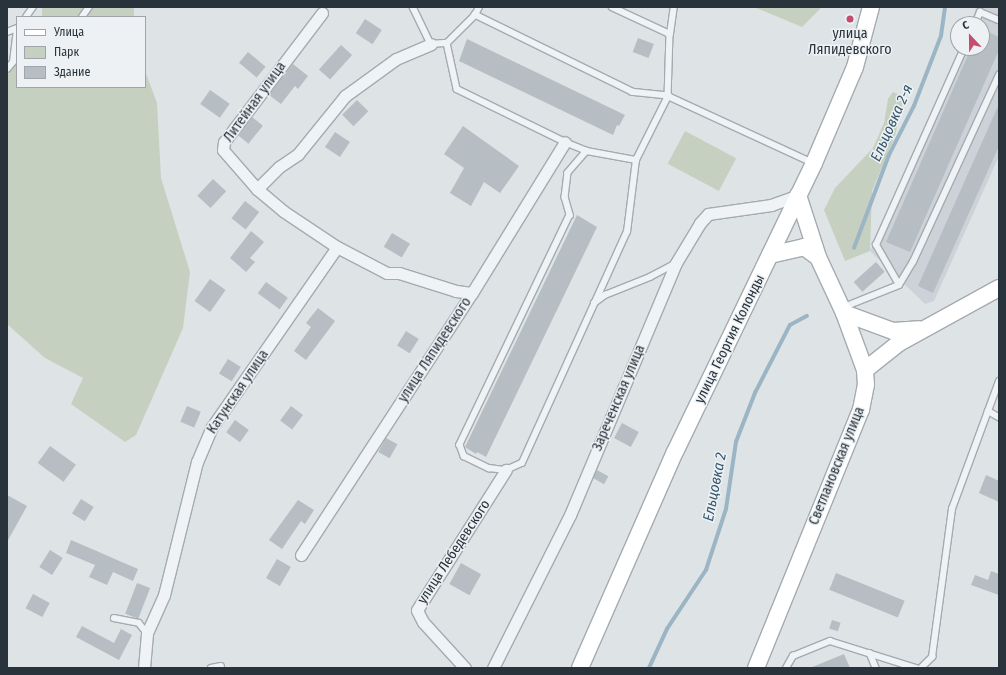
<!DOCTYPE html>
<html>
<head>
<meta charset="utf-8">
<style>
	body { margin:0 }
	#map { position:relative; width:1006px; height:675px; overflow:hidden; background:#dee3e6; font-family:"Fira Sans Condensed",sans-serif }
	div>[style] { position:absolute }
	.built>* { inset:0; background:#ccd2d8 }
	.green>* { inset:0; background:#c6d0c0; transform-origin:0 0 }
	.stream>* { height:3.5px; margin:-1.75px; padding:0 1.75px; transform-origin:1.75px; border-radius:1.75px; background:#9cb5c4 }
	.building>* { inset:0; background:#b6bdc3; transform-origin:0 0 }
	.roads { filter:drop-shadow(1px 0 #a4abb0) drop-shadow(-1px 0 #a4abb0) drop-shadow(0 1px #a4abb0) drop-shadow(0 -1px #a4abb0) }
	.lane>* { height:5.5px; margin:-2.75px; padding:0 2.75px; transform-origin:2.75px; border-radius:2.75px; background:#f0f3f5 }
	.street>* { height:11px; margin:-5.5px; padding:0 5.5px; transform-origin:5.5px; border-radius:5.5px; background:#f0f3f5 }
	.secondary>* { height:16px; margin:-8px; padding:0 8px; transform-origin:8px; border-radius:8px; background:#fff }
	.dots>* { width:11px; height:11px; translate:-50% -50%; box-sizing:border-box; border:2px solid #edf1f4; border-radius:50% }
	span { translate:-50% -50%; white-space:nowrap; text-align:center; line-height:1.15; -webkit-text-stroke:3px #edf1f4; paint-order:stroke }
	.poi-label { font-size:14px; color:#29333c }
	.street-label { font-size:14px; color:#29333c }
	.water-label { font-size:15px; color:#36576d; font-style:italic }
	.frame { position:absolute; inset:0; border:8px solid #29333c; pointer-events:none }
	.legend { position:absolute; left:16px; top:16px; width:130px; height:72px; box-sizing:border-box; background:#edf1f4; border:1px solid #9fa5aa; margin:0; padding:5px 7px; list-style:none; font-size:12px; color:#29333c }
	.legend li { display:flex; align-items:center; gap:8px; height:20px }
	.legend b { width:20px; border:1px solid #9fa5aa }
	.north { position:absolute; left:950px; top:16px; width:40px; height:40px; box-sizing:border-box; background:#edf1f4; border:1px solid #9fa5aa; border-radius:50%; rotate:338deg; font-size:11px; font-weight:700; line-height:16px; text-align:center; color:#29333c }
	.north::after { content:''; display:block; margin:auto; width:14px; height:18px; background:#c34c70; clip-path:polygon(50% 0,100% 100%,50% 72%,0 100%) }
</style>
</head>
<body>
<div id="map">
	<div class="built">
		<div style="clip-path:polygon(976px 7px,999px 7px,999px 156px,934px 301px,925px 304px,870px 251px,960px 48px,982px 48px,982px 24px,971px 24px)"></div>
	</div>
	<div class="green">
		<div style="left:42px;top:7px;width:92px;height:12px"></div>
		<div style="clip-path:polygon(754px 7px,822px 7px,802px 27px)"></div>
		<div style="clip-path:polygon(17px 60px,17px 87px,145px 87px,145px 71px,157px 103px,161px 178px,190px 272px,183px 328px,136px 435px,125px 442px,71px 404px,83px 378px,45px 358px,7px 324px,7px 76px)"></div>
		<div style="clip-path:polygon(893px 92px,904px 97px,895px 136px,872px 191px,870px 251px,845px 261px,824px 210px,835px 188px,873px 148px,884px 123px,888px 99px)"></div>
		<div style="left:685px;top:131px;width:58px;height:37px;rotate:28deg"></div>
	</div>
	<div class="stream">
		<div style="left:854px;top:248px;width:99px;rotate:-69.4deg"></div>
		<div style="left:889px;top:155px;width:55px;rotate:-63deg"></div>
		<div style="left:914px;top:106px;width:75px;rotate:-68.9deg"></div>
		<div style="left:941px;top:36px;width:29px;rotate:-82deg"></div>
		<div style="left:649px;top:668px;width:43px;rotate:-65.2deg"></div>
		<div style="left:667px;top:629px;width:71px;rotate:-56.5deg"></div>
		<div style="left:706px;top:570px;width:64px;rotate:-71.8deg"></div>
		<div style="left:726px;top:509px;width:68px;rotate:-81.5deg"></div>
		<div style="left:736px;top:442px;width:53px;rotate:-68.8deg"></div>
		<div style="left:755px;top:393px;width:76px;rotate:-62.8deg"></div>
		<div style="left:790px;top:325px;width:19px;rotate:-28deg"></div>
	</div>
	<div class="building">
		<div style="left:365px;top:19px;width:20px;height:17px;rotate:33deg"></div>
		<div style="clip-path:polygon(982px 29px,999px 37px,999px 50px,910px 252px,886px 242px,971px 48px,982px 48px)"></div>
		<div style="left:638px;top:38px;width:17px;height:15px;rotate:21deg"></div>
		<div style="clip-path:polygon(467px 39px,625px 115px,619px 126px,617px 125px,613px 135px,459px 61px)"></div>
		<div style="left:341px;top:45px;width:15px;height:33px;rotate:42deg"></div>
		<div style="left:248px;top:52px;width:23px;height:14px;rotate:40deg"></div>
		<div style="clip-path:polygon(293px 64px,308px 76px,298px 89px,295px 86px,281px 104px,269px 95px)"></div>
		<div style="left:210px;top:90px;width:24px;height:17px;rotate:35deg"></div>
		<div style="left:357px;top:100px;width:16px;height:21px;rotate:45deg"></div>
		<div style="clip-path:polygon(999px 104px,999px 146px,933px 293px,918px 286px)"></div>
		<div style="left:252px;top:117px;width:14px;height:23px;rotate:39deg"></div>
		<div style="clip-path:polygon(463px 126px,519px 166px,500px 193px,484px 182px,471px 206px,450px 193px,464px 168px,444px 154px)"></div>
		<div style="left:335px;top:132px;width:18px;height:18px;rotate:34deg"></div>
		<div style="left:213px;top:179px;width:18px;height:23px;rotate:43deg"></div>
		<div style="left:245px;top:201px;width:18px;height:22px;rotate:38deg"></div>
		<div style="clip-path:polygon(577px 215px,597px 227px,486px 457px,477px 452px,476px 454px,465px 447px)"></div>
		<div style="clip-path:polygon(251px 231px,264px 242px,250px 258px,255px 262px,246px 272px,230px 258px)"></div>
		<div style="left:392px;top:233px;width:21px;height:16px;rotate:31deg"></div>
		<div style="left:876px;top:262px;width:13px;height:30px;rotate:48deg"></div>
		<div style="left:210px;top:279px;width:19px;height:27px;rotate:35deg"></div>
		<div style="left:266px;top:282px;width:27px;height:14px;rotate:36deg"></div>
		<div style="clip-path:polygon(318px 308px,335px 321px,306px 360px,294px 351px,311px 327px,306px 323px)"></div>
		<div style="left:406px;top:331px;width:15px;height:17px;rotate:32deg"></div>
		<div style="left:228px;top:359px;width:15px;height:17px;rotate:32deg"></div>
		<div style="left:187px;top:406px;width:15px;height:17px;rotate:23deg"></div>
		<div style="left:291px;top:406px;width:15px;height:18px;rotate:37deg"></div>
		<div style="left:235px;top:420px;width:17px;height:15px;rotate:36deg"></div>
		<div style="left:622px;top:423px;width:19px;height:17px;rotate:28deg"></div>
		<div style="left:386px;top:438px;width:13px;height:16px;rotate:29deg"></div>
		<div style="left:50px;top:446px;width:32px;height:21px;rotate:36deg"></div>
		<div style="left:597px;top:470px;width:13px;height:9px;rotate:29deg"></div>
		<div style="clip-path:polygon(986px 475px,999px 481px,999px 502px,979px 493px)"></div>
		<div style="clip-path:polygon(7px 495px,27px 506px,7px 542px)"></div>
		<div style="left:81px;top:499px;width:15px;height:17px;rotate:32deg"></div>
		<div style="clip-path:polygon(298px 500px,314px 510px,305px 524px,301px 521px,282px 549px,269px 540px)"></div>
		<div style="clip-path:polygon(71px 540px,138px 569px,133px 581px,113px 572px,107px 585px,89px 577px,95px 565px,66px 553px)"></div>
		<div style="left:50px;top:550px;width:15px;height:20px;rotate:32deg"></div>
		<div style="left:277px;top:559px;width:16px;height:22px;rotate:30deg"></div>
		<div style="left:461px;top:563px;width:23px;height:24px;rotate:29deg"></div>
		<div style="clip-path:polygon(991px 571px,999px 574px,999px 595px,971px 585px,975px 575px,988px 580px)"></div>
		<div style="left:836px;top:573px;width:74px;height:18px;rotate:22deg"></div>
		<div style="left:137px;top:583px;width:14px;height:33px;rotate:21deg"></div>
		<div style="left:33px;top:594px;width:19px;height:16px;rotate:28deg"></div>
		<div style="left:832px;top:620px;width:9px;height:9px;rotate:18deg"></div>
		<div style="clip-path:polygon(82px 626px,114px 643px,121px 629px,132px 635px,119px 660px,76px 637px)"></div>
		<div style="clip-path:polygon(844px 654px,850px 668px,810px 668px)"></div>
	</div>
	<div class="roads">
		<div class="lane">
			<div style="left:413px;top:7px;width:41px;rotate:64.1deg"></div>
			<div style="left:431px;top:44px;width:16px;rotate:-4deg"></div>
			<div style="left:447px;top:43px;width:40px;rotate:-45deg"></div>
			<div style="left:612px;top:7px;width:64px;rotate:25deg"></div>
			<div style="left:670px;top:34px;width:62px;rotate:91.8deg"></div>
			<div style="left:668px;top:96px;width:160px;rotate:24.8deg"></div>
			<div style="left:26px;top:17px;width:12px;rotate:-55deg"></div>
			<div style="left:82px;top:17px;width:12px;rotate:-55deg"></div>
			<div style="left:975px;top:24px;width:13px;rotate:-67deg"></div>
			<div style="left:980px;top:12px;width:21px;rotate:23deg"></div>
			<div style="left:7px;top:32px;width:11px;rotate:-22deg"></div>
			<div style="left:670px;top:34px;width:27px;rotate:-82deg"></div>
			<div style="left:447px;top:43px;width:47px;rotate:77.7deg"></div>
			<div style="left:457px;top:89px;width:120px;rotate:26.1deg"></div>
			<div style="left:565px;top:142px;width:24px;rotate:22deg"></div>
			<div style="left:587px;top:151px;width:50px;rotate:10.4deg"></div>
			<div style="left:636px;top:160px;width:72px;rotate:-63.4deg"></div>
			<div style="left:668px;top:96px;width:36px;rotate:-174deg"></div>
			<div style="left:632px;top:92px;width:175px;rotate:-153.9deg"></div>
			<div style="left:475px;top:15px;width:9px;rotate:-63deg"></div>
			<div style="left:7px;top:69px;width:9px;rotate:-49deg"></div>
			<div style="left:13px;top:62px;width:31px;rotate:-83deg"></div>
			<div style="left:587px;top:151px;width:29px;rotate:131deg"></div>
			<div style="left:568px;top:173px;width:24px;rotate:97deg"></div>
			<div style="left:565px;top:197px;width:19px;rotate:74deg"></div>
			<div style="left:570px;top:215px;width:255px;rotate:115.6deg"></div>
			<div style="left:460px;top:445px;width:12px;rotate:70deg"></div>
			<div style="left:464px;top:456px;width:28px;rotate:26deg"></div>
			<div style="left:489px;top:468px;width:17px;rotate:7deg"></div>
			<div style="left:506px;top:470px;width:17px;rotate:-24deg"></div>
			<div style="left:522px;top:463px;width:254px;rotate:-65.6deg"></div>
			<div style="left:627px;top:232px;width:73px;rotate:-82.9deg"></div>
			<div style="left:899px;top:285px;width:46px;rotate:-119.9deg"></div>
			<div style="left:876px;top:245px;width:216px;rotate:-65.9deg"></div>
			<div style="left:594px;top:303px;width:14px;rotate:-36deg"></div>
			<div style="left:605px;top:295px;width:48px;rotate:-21.8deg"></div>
			<div style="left:650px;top:277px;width:27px;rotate:-28deg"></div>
			<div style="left:844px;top:307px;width:59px;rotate:-21.8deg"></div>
			<div style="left:899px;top:285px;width:27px;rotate:-59deg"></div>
			<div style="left:913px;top:262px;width:206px;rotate:-65.3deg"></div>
			<div style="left:988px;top:411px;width:13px;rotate:29deg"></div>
			<div style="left:114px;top:618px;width:25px;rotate:11deg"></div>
			<div style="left:139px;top:623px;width:13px;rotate:51deg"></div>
			<div style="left:870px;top:653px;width:16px;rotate:68deg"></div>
			<div style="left:211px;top:668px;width:10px;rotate:-11deg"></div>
			<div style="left:786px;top:668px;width:14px;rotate:-60deg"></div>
			<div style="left:793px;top:656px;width:40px;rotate:-22deg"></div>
			<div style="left:830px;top:641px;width:90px;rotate:17.4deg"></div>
			<div style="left:921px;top:668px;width:16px;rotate:-45deg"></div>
			<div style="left:932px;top:657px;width:149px;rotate:-82.3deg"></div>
			<div style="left:952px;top:509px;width:136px;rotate:-69.8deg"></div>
		</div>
		<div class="street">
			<div style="left:322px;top:13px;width:162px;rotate:127.2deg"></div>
			<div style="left:224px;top:142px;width:8px;rotate:97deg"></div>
			<div style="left:223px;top:150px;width:52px;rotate:48.9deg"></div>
			<div style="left:257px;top:189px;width:34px;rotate:40deg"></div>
			<div style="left:283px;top:211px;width:65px;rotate:33.7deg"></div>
			<div style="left:337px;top:247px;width:56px;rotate:27.5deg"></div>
			<div style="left:387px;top:273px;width:12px"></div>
			<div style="left:399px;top:273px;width:60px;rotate:17.5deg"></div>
			<div style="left:456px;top:291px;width:16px;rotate:7deg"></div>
			<div style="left:257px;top:189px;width:31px;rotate:-45deg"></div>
			<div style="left:279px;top:167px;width:23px;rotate:-34deg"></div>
			<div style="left:298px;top:154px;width:75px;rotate:-51deg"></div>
			<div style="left:345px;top:96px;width:63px;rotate:-36deg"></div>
			<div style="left:396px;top:59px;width:38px;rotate:-23deg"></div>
			<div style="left:301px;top:555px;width:313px;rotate:-56.9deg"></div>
			<div style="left:472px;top:293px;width:177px;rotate:-58.4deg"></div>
			<div style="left:144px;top:668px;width:35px;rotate:-85deg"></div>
			<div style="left:147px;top:633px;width:42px;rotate:-65.9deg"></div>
			<div style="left:164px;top:595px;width:137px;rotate:-76.1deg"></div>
			<div style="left:197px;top:462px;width:38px;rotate:-67deg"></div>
			<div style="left:212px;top:427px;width:219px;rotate:-55.2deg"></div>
			<div style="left:465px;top:668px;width:62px;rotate:-132.4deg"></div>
			<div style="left:423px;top:622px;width:13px;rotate:-117deg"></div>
			<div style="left:417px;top:610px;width:166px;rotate:-57.6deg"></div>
			<div style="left:493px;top:668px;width:171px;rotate:-63.3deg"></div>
			<div style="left:570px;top:515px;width:273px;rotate:-67.2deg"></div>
			<div style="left:676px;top:263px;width:47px;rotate:-59deg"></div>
			<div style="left:700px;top:223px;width:12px;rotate:-48deg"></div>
			<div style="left:708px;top:214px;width:64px;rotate:-8.1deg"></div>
			<div style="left:771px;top:205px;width:29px;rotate:-20deg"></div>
		</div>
		<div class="secondary">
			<div style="left:770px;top:255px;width:35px;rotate:-13deg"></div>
			<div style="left:804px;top:247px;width:17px;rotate:36deg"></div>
			<div style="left:844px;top:313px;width:52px;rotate:20.2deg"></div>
			<div style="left:893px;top:331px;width:26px;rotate:-4deg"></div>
			<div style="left:865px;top:370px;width:43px;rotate:-38.5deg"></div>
			<div style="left:899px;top:343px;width:114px;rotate:-28.8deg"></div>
			<div style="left:580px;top:668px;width:236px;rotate:-66.3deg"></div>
			<div style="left:675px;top:452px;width:321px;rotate:-64.3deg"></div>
			<div style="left:814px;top:163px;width:104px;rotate:-66.9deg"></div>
			<div style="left:855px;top:67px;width:62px;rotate:-75.1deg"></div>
			<div style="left:756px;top:668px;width:279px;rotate:-67.9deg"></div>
			<div style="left:861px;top:410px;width:25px;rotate:-79deg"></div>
			<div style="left:866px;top:385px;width:15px;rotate:-94deg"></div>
			<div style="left:865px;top:370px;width:61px;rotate:-110.2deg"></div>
			<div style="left:844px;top:313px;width:62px;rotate:-114.9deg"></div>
			<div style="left:818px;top:257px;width:65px;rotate:-107.9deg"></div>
		</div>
	</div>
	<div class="dots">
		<div style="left:850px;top:19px;background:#c34c70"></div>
	</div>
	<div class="poi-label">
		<span style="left:850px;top:42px">улица<br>Ляпидевского</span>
	</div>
	<div class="street-label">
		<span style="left:255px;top:102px;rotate:-54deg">Литейная улица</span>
		<span style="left:730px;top:339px;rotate:-64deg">улица Георгия Колонды</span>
		<span style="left:435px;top:350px;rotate:-57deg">улица Ляпидевского</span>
		<span style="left:238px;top:392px;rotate:-56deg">Катунская улица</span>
		<span style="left:619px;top:398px;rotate:-67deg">Зареченская улица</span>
		<span style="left:837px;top:466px;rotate:-68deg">Светлановская улица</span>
		<span style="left:454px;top:552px;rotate:-57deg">улица Лебедевского</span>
	</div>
	<div class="water-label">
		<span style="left:892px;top:123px;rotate:-66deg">Ельцовка 2-я</span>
		<span style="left:715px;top:487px;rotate:-79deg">Ельцовка 2</span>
	</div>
	<div class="frame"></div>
	<ul class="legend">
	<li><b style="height:5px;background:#fff"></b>Улица</li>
	<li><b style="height:11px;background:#c6d0c0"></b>Парк</li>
	<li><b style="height:11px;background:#b6bdc3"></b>Здание</li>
	</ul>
	<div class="north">С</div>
</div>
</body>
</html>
